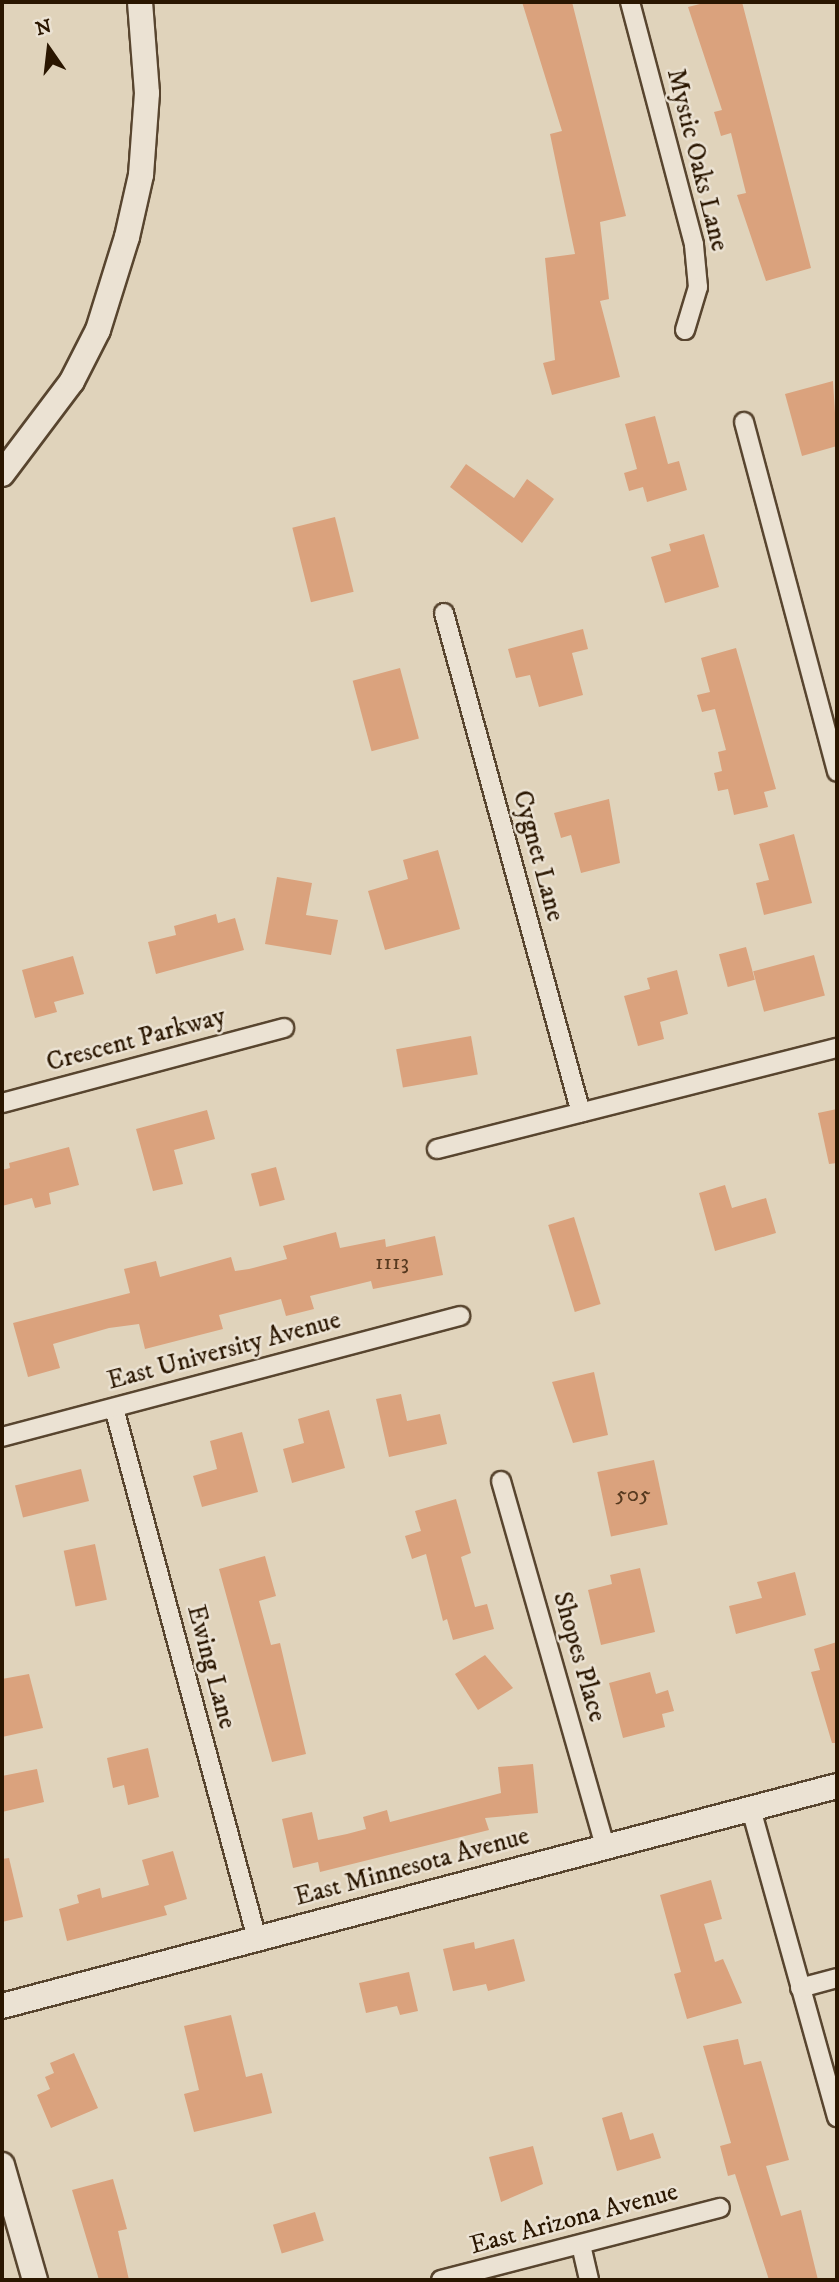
<!DOCTYPE html>
<html>
<head>
<meta charset="utf-8">
<style>
	body { margin:0 }
	#map { position:relative; width:839px; height:2282px; overflow:hidden; background:#e0d3bb; font-family:"IM FELL DW Pica",serif }
	div>[style] { position:absolute }
	.building>* { inset:0; background:#daa27d; transform-origin:0 0 }
	.roads { filter:drop-shadow(2px 0 #58452f) drop-shadow(-2px 0 #58452f) drop-shadow(0 2px #58452f) drop-shadow(0 -2px #58452f) }
	.street>* { height:18px; margin:-9px; padding:0 9px; transform-origin:9px; border-radius:9px; background:#ebe2d3 }
	.secondary>* { height:24px; margin:-12px; padding:0 12px; transform-origin:12px; border-radius:12px; background:#ebe2d3 }
	span { translate:-50% -50%; white-space:nowrap; text-align:center; line-height:1.15; -webkit-text-stroke:5px #ebe2d3; paint-order:stroke }
	.number-label { font-size:23px; color:#56391f }
	.number-label span { -webkit-text-stroke-width:0 }
	.street-label { font-size:26px; color:#2a1600 }
	.frame { position:absolute; inset:0; border:4px solid #2a1600; pointer-events:none }
	.north { position:absolute; left:14px; top:14px; width:70px; height:70px; -webkit-text-stroke:5px #ebe2d3; paint-order:stroke; rotate:346deg; font-size:19px; font-weight:700; line-height:28px; text-align:center; color:#2a1600 }
	.north::after { content:''; display:block; margin:auto; width:24px; height:32px; background:#2a1600; clip-path:polygon(50% 0,100% 100%,50% 72%,0 100%) }
</style>
</head>
<body>
<div id="map">
	<div class="building">
		<div style="clip-path:polygon(522px 2px,572px 2px,626px 216px,600px 222px,609px 299px,600px 301px,620px 377px,552px 395px,543px 363px,555px 360px,545px 258px,575px 254px,550px 134px,562px 131px)"></div>
		<div style="clip-path:polygon(708px 2px,742px 2px,811px 268px,766px 281px,737px 195px,746px 193px,731px 133px,721px 136px,714px 112px,722px 110px,688px 7px)"></div>
		<div style="clip-path:polygon(833px 381px,837px 446px,802px 456px,785px 394px)"></div>
		<div style="clip-path:polygon(655px 416px,668px 464px,679px 461px,687px 490px,647px 502px,643px 487px,629px 491px,624px 473px,637px 469px,625px 424px)"></div>
		<div style="clip-path:polygon(466px 464px,514px 498px,527px 479px,554px 499px,522px 543px,450px 487px)"></div>
		<div style="left:335px;top:517px;width:77px;height:44px;rotate:76deg"></div>
		<div style="clip-path:polygon(704px 534px,719px 587px,665px 603px,651px 557px,671px 551px,669px 544px)"></div>
		<div style="clip-path:polygon(583px 629px,588px 649px,572px 653px,583px 695px,539px 707px,530px 675px,516px 678px,508px 649px)"></div>
		<div style="clip-path:polygon(736px 648px,776px 789px,764px 792px,768px 807px,734px 815px,728px 789px,718px 791px,714px 773px,722px 771px,718px 752px,726px 750px,715px 709px,702px 712px,697px 695px,710px 692px,701px 658px)"></div>
		<div style="left:400px;top:668px;width:73px;height:49px;rotate:75deg"></div>
		<div style="clip-path:polygon(609px 799px,620px 863px,581px 873px,571px 835px,561px 838px,554px 813px)"></div>
		<div style="clip-path:polygon(794px 834px,812px 903px,764px 915px,756px 883px,769px 880px,759px 844px)"></div>
		<div style="clip-path:polygon(438px 850px,460px 929px,385px 950px,368px 891px,408px 879px,403px 860px)"></div>
		<div style="clip-path:polygon(277px 877px,312px 883px,306px 915px,338px 920px,331px 955px,265px 944px)"></div>
		<div style="clip-path:polygon(216px 914px,218px 923px,235px 918px,244px 950px,156px 974px,148px 942px,176px 935px,174px 926px)"></div>
		<div style="left:746px;top:947px;width:34px;height:28px;rotate:75deg"></div>
		<div style="left:814px;top:955px;width:42px;height:63px;rotate:75deg"></div>
		<div style="clip-path:polygon(73px 956px,84px 994px,54px 1002px,57px 1012px,35px 1018px,22px 970px)"></div>
		<div style="clip-path:polygon(677px 970px,688px 1014px,660px 1022px,664px 1039px,638px 1046px,624px 996px,650px 989px,647px 978px)"></div>
		<div style="left:471px;top:1036px;width:39px;height:76px;rotate:80deg"></div>
		<div style="clip-path:polygon(837px 1109px,837px 1163px,829px 1164px,818px 1113px)"></div>
		<div style="clip-path:polygon(207px 1110px,215px 1139px,174px 1150px,183px 1184px,153px 1191px,136px 1129px)"></div>
		<div style="clip-path:polygon(69px 1147px,79px 1185px,49px 1193px,51px 1204px,35px 1208px,32px 1198px,2px 1206px,2px 1170px,10px 1168px,9px 1163px)"></div>
		<div style="left:276px;top:1167px;width:34px;height:26px;rotate:75deg"></div>
		<div style="clip-path:polygon(725px 1185px,732px 1208px,766px 1198px,776px 1233px,715px 1251px,699px 1193px)"></div>
		<div style="left:574px;top:1217px;width:91px;height:27px;rotate:73deg"></div>
		<div style="clip-path:polygon(336px 1232px,340px 1248px,385px 1239px,386px 1247px,435px 1236px,443px 1275px,373px 1289px,371px 1281px,310px 1296px,314px 1309px,286px 1316px,281px 1299px,219px 1315px,223px 1329px,145px 1349px,139px 1324px,109px 1328px,53px 1344px,60px 1368px,28px 1377px,13px 1323px,130px 1293px,124px 1269px,156px 1261px,160px 1277px,231px 1257px,235px 1271px,249px 1269px,287px 1259px,283px 1246px)"></div>
		<div style="clip-path:polygon(594px 1372px,608px 1435px,573px 1443px,552px 1382px)"></div>
		<div style="clip-path:polygon(401px 1394px,407px 1421px,440px 1414px,447px 1444px,389px 1457px,376px 1399px)"></div>
		<div style="clip-path:polygon(329px 1410px,345px 1468px,292px 1483px,283px 1449px,304px 1443px,298px 1419px)"></div>
		<div style="clip-path:polygon(242px 1432px,258px 1492px,202px 1507px,193px 1476px,217px 1469px,210px 1441px)"></div>
		<div style="left:654px;top:1460px;width:66px;height:58px;rotate:78deg"></div>
		<div style="left:81px;top:1469px;width:33px;height:68px;rotate:76deg"></div>
		<div style="clip-path:polygon(456px 1499px,471px 1553px,461px 1557px,475px 1607px,487px 1604px,494px 1629px,453px 1640px,447px 1619px,443px 1621px,426px 1554px,412px 1559px,405px 1536px,421px 1531px,415px 1511px)"></div>
		<div style="left:95px;top:1544px;width:57px;height:32px;rotate:78deg"></div>
		<div style="clip-path:polygon(265px 1556px,276px 1596px,259px 1601px,271px 1645px,280px 1643px,306px 1754px,272px 1762px,219px 1569px)"></div>
		<div style="clip-path:polygon(640px 1568px,655px 1632px,601px 1645px,588px 1590px,612px 1584px,610px 1575px)"></div>
		<div style="clip-path:polygon(795px 1572px,806px 1615px,736px 1634px,729px 1606px,762px 1598px,757px 1582px)"></div>
		<div style="clip-path:polygon(837px 1642px,837px 1743px,832px 1743px,811px 1672px,820px 1670px,814px 1649px)"></div>
		<div style="clip-path:polygon(485px 1655px,513px 1688px,478px 1710px,455px 1674px)"></div>
		<div style="clip-path:polygon(650px 1672px,656px 1694px,668px 1690px,674px 1711px,662px 1714px,665px 1727px,623px 1738px,609px 1683px)"></div>
		<div style="clip-path:polygon(29px 1674px,43px 1728px,2px 1737px,2px 1679px)"></div>
		<div style="clip-path:polygon(148px 1748px,159px 1797px,128px 1805px,124px 1785px,113px 1788px,107px 1758px)"></div>
		<div style="clip-path:polygon(533px 1764px,538px 1813px,485px 1818px,489px 1830px,320px 1872px,318px 1862px,293px 1868px,282px 1819px,312px 1812px,318px 1840px,347px 1834px,366px 1829px,363px 1817px,387px 1810px,390px 1822px,501px 1793px,498px 1767px)"></div>
		<div style="clip-path:polygon(37px 1769px,44px 1802px,2px 1812px,2px 1776px)"></div>
		<div style="clip-path:polygon(173px 1851px,187px 1899px,164px 1906px,167px 1915px,67px 1941px,59px 1909px,79px 1903px,77px 1895px,100px 1888px,102px 1898px,149px 1885px,142px 1860px)"></div>
		<div style="clip-path:polygon(9px 1858px,23px 1917px,2px 1922px,2px 1859px)"></div>
		<div style="clip-path:polygon(711px 1880px,722px 1919px,704px 1924px,715px 1962px,723px 1959px,742px 2003px,687px 2019px,674px 1974px,681px 1972px,660px 1895px)"></div>
		<div style="clip-path:polygon(514px 1939px,525px 1981px,488px 1991px,486px 1984px,453px 1991px,443px 1949px,474px 1942px,475px 1949px)"></div>
		<div style="clip-path:polygon(409px 1972px,418px 2011px,400px 2015px,397px 2006px,366px 2013px,359px 1983px)"></div>
		<div style="clip-path:polygon(231px 2015px,246px 2077px,262px 2073px,272px 2113px,194px 2132px,184px 2094px,199px 2090px,184px 2026px)"></div>
		<div style="clip-path:polygon(738px 2039px,744px 2065px,761px 2061px,789px 2160px,766px 2166px,781px 2216px,801px 2210px,818px 2280px,769px 2280px,735px 2174px,728px 2176px,720px 2146px,731px 2143px,703px 2046px)"></div>
		<div style="clip-path:polygon(74px 2053px,98px 2108px,51px 2128px,37px 2095px,50px 2089px,45px 2077px,54px 2073px,50px 2063px)"></div>
		<div style="clip-path:polygon(622px 2112px,630px 2140px,653px 2133px,661px 2158px,617px 2171px,602px 2118px)"></div>
		<div style="clip-path:polygon(533px 2146px,543px 2184px,501px 2202px,489px 2157px)"></div>
		<div style="clip-path:polygon(113px 2179px,127px 2229px,118px 2231px,129px 2280px,99px 2280px,72px 2190px)"></div>
		<div style="left:315px;top:2212px;width:30px;height:44px;rotate:73deg"></div>
	</div>
	<div class="roads">
		<div class="street">
			<div style="left:630px;top:2px;width:251px;rotate:75.2deg"></div>
			<div style="left:694px;top:245px;width:42px;rotate:84.6deg"></div>
			<div style="left:698px;top:287px;width:45px;rotate:106.8deg"></div>
			<div style="left:744px;top:422px;width:362px;rotate:75.1deg"></div>
			<div style="left:444px;top:613px;width:518px;rotate:74.68deg"></div>
			<div style="left:2px;top:1103px;width:292px;rotate:-14.9deg"></div>
			<div style="left:437px;top:1149px;width:413px;rotate:-14.2deg"></div>
			<div style="left:114px;top:1408px;width:550px;rotate:74.93deg"></div>
			<div style="left:2px;top:1437px;width:474px;rotate:-14.8deg"></div>
			<div style="left:501px;top:1481px;width:380px;rotate:74.1deg"></div>
			<div style="left:751px;top:1809px;width:320px;rotate:74.4deg"></div>
			<div style="left:800px;top:1988px;width:38px;rotate:-15deg"></div>
			<div style="left:581px;top:2245px;width:36px;rotate:77deg"></div>
			<div style="left:441px;top:2280px;width:288px;rotate:-14.5deg"></div>
		</div>
		<div class="secondary">
			<div style="left:2px;top:474px;width:116px;rotate:-53deg"></div>
			<div style="left:72px;top:381px;width:57px;rotate:-63deg"></div>
			<div style="left:98px;top:330px;width:97px;rotate:-72.7deg"></div>
			<div style="left:127px;top:237px;width:64px;rotate:-77.3deg"></div>
			<div style="left:141px;top:175px;width:82px;rotate:-85.8deg"></div>
			<div style="left:147px;top:93px;width:91px;rotate:-94.4deg"></div>
			<div style="left:2px;top:2006px;width:863px;rotate:-14.76deg"></div>
			<div style="left:2px;top:2165px;width:120px;rotate:74deg"></div>
		</div>
	</div>
	<div class="number-label">
		<span style="left:392px;top:1263px">1113</span>
		<span style="left:633px;top:1495px">505</span>
	</div>
	<div class="street-label">
		<span style="left:697px;top:160px;rotate:76deg">Mystic Oaks Lane</span>
		<span style="left:538px;top:856px;rotate:75deg">Cygnet Lane</span>
		<span style="left:136px;top:1040px;rotate:-15deg">Crescent Parkway</span>
		<span style="left:224px;top:1351px;rotate:-15deg">East University Avenue</span>
		<span style="left:579px;top:1657px;rotate:74deg">Shopes Place</span>
		<span style="left:211px;top:1667px;rotate:75deg">Ewing Lane</span>
		<span style="left:412px;top:1867px;rotate:-15deg">East Minnesota Avenue</span>
		<span style="left:574px;top:2219px;rotate:-15deg">East Arizona Avenue</span>
	</div>
	<div class="frame"></div>
	<div class="north">N</div>
</div>
</body>
</html>
